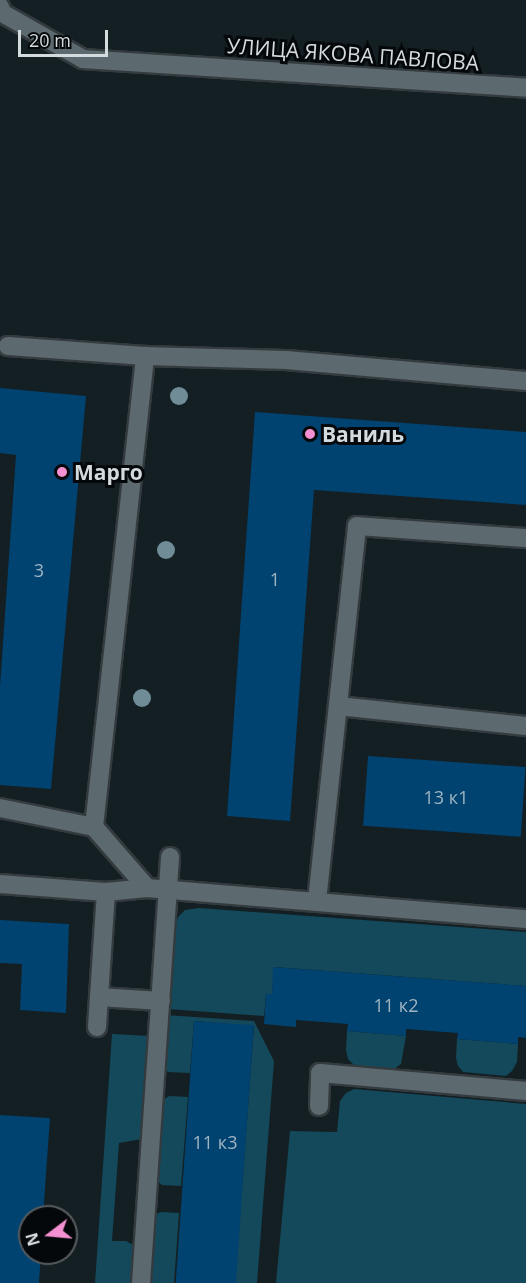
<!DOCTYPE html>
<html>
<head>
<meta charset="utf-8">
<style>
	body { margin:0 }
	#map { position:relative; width:526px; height:1283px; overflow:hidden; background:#141f23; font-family:"Open Sans",sans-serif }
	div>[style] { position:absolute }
	.green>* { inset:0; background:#13495a }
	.building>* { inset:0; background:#004270; transform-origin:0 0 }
	.roads { filter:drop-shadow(2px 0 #343b3f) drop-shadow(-2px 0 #343b3f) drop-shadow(0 2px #343b3f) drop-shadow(0 -2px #343b3f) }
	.minor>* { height:18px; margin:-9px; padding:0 9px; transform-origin:9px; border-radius:9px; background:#5c696e }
	.trees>* { width:18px; height:18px; margin:-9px; border-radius:50%; background:#6f8c97 }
	.dots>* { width:16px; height:16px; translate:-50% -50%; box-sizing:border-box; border:3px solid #05080a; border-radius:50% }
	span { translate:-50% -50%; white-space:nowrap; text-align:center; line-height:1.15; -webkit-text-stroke:6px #05080a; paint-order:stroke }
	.number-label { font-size:18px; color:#9fb5c2 }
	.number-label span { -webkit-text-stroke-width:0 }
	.street-label { font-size:21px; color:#d4dbde }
	.poi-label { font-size:21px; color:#d4dbde; font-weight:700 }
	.left { translate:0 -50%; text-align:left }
	.north { position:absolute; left:18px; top:1205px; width:60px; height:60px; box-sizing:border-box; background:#05080a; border:2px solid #585c5f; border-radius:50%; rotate:254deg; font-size:16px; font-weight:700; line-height:24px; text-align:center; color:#d4dbde }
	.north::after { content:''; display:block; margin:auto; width:21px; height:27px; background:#f591d2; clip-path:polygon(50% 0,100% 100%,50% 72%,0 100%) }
	.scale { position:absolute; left:18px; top:30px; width:90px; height:27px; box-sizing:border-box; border:3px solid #d4dbde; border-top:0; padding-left:8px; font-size:18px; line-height:21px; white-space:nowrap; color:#d4dbde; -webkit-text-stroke:4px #05080a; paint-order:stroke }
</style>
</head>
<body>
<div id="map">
	<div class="green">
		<div style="clip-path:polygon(199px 908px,526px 932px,526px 986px,274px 967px,272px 994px,266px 994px,264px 1016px,168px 1009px,174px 930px,178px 917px,185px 910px)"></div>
		<div style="clip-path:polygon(165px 1015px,254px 1021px,274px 1061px,257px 1283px,235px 1283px,254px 1026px,194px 1021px,190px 1073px,168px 1072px,164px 1068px)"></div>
		<div style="clip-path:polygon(347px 1031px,406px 1036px,401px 1064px,394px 1069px,354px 1065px,348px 1059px,346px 1050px)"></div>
		<div style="clip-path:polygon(112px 1034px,150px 1036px,142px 1139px,119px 1143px,112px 1241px,126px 1241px,135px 1246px,133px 1283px,95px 1283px)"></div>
		<div style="clip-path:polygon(457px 1039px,518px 1044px,517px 1062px,512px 1071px,506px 1076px,463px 1072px,458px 1066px,456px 1058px)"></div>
		<div style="clip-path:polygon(354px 1089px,526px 1104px,526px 1283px,276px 1283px,290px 1131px,337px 1132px,340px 1101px,346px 1093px)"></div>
		<div style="clip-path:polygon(169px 1096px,188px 1097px,181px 1186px,162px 1185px,156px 1180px,159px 1106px,163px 1100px)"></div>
		<div style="clip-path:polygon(161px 1212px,179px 1213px,174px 1283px,145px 1283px,154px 1215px)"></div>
	</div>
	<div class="building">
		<div style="clip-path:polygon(0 388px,86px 396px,51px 789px,0 785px,0 686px,16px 455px,0 453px)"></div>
		<div style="clip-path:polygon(255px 412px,526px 432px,526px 505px,314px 490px,290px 821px,227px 816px)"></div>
		<div style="left:368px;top:756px;width:158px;height:70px;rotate:4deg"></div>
		<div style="clip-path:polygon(0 920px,69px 924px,66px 1013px,20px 1010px,22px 964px,0 963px)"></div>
		<div style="clip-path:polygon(273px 967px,526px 986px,526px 1038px,518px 1037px,518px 1044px,457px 1039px,458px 1033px,431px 1031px,406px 1029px,406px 1036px,347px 1031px,348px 1024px,296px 1020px,296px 1027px,264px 1024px,266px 994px,272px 994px)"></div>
		<div style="left:194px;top:1021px;width:60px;height:263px;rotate:4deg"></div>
		<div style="clip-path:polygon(0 1115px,50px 1118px,43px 1217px,30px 1217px,30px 1253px,41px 1253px,39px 1283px,0 1283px)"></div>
	</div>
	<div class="roads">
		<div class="minor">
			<div style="left:0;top:7px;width:6px;rotate:72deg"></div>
			<div style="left:2px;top:13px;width:93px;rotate:29.6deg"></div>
			<div style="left:83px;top:59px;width:444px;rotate:3.7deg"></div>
			<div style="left:8px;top:346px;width:137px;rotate:4.2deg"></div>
			<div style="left:145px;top:356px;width:141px;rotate:1.6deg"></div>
			<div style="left:286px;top:360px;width:241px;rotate:5deg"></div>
			<div style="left:338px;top:706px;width:189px;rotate:6.1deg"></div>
			<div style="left:0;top:808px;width:96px;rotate:11.4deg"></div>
			<div style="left:94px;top:827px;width:81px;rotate:49deg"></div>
			<div style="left:147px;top:888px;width:380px;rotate:4.7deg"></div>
			<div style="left:94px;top:827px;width:474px;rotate:-83.8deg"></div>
			<div style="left:0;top:884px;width:106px;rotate:4.3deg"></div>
			<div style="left:106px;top:892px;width:41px;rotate:-5.6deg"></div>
			<div style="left:317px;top:901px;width:377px;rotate:-83.9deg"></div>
			<div style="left:357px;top:526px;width:169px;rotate:4.1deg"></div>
			<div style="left:99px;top:997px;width:62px;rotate:3.7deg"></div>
			<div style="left:97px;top:1027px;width:135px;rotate:-86.2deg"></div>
			<div style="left:319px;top:1106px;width:33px;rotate:-88deg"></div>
			<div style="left:320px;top:1073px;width:207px;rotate:5deg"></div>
			<div style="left:141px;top:1283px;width:427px;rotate:-86.1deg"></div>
		</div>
	</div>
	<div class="trees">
		<div style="left:179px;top:396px"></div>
		<div style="left:166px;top:550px"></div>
		<div style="left:142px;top:698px"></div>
	</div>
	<div class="dots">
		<div style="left:310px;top:434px;background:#f591d2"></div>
		<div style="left:62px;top:472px;background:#f591d2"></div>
	</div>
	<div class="number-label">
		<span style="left:39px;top:570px">3</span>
		<span style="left:275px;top:579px">1</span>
		<span style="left:446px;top:797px">13 к1</span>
		<span style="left:396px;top:1005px">11 к2</span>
		<span style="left:215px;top:1142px">11 к3</span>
	</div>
	<div class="street-label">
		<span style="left:353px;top:54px;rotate:4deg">УЛИЦА ЯКОВА ПАВЛОВА</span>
	</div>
	<div class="poi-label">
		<span class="left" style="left:322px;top:434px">Ваниль</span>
		<span class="left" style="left:74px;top:472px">Марго</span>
	</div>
	<div class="north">N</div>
	<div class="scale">20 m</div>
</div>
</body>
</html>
